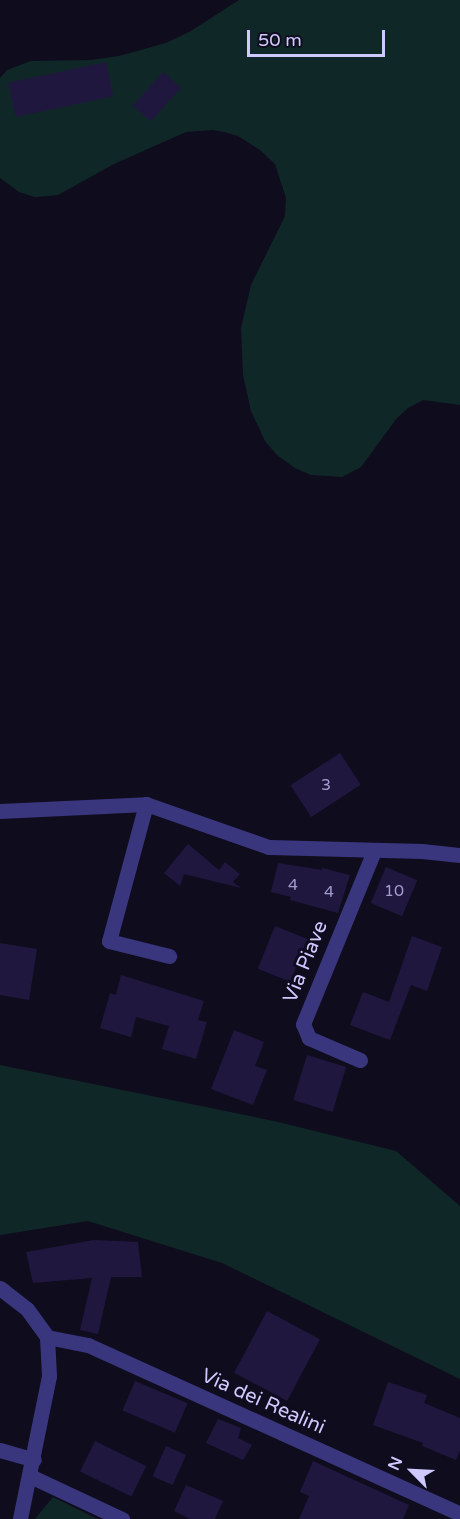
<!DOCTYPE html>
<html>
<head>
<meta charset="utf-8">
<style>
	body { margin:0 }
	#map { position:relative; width:460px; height:1519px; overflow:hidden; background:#0f0c1e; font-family:"Varela Round",sans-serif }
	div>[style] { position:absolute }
	.green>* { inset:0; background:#0f2827 }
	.building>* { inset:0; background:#20173f; transform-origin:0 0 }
	.minor>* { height:15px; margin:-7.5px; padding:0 7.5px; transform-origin:7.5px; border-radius:7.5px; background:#39367e }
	span { translate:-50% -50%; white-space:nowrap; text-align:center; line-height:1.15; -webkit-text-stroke:6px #0f0c1e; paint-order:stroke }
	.number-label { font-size:16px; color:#a39ccf }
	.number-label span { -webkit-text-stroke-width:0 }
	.street-label { font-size:20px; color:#cfc9ff }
	.north { position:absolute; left:382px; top:1441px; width:60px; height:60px; -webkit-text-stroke:4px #0f0c1e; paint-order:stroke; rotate:294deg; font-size:16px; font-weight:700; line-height:24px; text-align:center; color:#cfc9ff }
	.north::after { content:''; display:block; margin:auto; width:21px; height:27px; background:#cfc9ff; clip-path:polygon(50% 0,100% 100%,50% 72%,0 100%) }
	.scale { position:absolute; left:247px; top:30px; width:138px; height:27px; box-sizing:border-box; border:3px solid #cfc9ff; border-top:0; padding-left:8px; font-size:18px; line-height:21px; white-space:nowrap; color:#cfc9ff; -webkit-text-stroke:4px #0f0c1e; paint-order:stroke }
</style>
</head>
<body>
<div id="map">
	<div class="green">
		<div style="clip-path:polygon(239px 0,460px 0,460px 405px,423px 400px,408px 408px,397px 418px,361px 467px,342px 477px,311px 475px,295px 468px,277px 455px,265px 441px,251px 411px,243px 375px,241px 328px,251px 285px,285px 216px,286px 198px,275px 164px,260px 150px,238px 136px,224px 132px,213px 130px,186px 132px,114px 164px,58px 195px,35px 197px,19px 192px,0 178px,0 78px,7px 70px,31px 61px,91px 60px,119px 56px,166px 43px,191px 31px)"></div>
		<div style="clip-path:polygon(0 1065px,274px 1121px,396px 1151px,460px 1206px,460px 1379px,222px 1263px,88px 1221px,0 1235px)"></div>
		<div style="clip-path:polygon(53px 1497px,97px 1519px,35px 1519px)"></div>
	</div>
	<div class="building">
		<div style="left:106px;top:62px;width:35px;height:100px;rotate:78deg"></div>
		<div style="left:163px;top:72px;width:24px;height:45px;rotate:42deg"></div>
		<div style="left:340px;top:753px;width:38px;height:59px;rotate:57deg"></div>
		<div style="clip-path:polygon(188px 844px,219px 870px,225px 862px,240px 874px,233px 882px,241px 888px,184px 874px,180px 886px,164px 873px)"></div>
		<div style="clip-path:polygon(278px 863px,322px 870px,322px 868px,350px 875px,338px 913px,290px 900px,291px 897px,271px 892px)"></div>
		<div style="left:386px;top:867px;width:34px;height:39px;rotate:23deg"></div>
		<div style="left:275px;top:926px;width:35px;height:46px;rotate:22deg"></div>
		<div style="clip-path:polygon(412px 936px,442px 947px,427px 991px,411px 985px,390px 1040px,350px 1025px,363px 992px,389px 1002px)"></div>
		<div style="clip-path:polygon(0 943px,37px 949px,29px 1000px,0 995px)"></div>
		<div style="clip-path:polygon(121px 975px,204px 1001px,198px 1020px,207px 1022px,196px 1059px,162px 1049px,169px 1026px,136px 1017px,131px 1037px,100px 1028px,110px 993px,116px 995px)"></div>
		<div style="clip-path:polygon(234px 1030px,264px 1042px,255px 1066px,267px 1070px,253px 1105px,211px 1089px)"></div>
		<div style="left:307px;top:1055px;width:41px;height:47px;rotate:17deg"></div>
		<div style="clip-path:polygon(94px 1240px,138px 1242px,142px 1277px,111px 1277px,98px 1334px,80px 1330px,92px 1278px,33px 1283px,26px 1252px)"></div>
		<div style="left:267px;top:1311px;width:60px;height:70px;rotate:28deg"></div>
		<div style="left:135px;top:1381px;width:57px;height:32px;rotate:23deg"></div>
		<div style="clip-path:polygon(388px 1382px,427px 1395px,424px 1403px,460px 1418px,460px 1450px,456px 1460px,422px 1446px,423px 1443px,373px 1425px)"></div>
		<div style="clip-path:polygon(218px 1419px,241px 1428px,238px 1438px,252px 1445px,243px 1460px,206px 1443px)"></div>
		<div style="left:95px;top:1441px;width:57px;height:34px;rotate:26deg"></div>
		<div style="left:166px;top:1446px;width:22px;height:33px;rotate:24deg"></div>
		<div style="clip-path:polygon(313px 1461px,409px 1505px,403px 1519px,299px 1519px,309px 1496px,300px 1492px)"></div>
		<div style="clip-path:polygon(186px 1485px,223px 1501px,215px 1519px,190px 1519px,174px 1511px)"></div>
	</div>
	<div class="minor">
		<div style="left:146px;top:804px;width:142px;rotate:105.1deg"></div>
		<div style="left:109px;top:941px;width:62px;rotate:14deg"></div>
		<div style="left:0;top:811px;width:146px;rotate:-2.7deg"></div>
		<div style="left:146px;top:804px;width:130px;rotate:19.3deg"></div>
		<div style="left:269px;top:847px;width:153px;rotate:1.5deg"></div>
		<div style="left:422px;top:851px;width:38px;rotate:6deg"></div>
		<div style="left:360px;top:1060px;width:56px;rotate:-156.7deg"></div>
		<div style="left:309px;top:1038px;width:15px;rotate:-113deg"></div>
		<div style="left:303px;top:1024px;width:187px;rotate:-67.7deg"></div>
		<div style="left:0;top:1288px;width:34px;rotate:38deg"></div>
		<div style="left:27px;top:1309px;width:34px;rotate:54deg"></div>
		<div style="left:47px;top:1337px;width:39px;rotate:87deg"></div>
		<div style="left:49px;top:1376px;width:146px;rotate:101.5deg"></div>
		<div style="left:47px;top:1337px;width:42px;rotate:11deg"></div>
		<div style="left:88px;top:1345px;width:409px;rotate:24.4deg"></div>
		<div style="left:0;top:1450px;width:35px;rotate:16deg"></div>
		<div style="left:30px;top:1476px;width:102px;rotate:25.1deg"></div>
	</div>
	<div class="number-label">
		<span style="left:326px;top:785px">3</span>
		<span style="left:293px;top:885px">4</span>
		<span style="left:394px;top:891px">10</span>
		<span style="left:329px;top:892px">4</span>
	</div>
	<div class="street-label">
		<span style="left:306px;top:962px;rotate:-68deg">Via Piave</span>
		<span style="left:263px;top:1402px;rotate:24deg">Via dei Realini</span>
	</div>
	<div class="north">N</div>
	<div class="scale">50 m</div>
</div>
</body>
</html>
